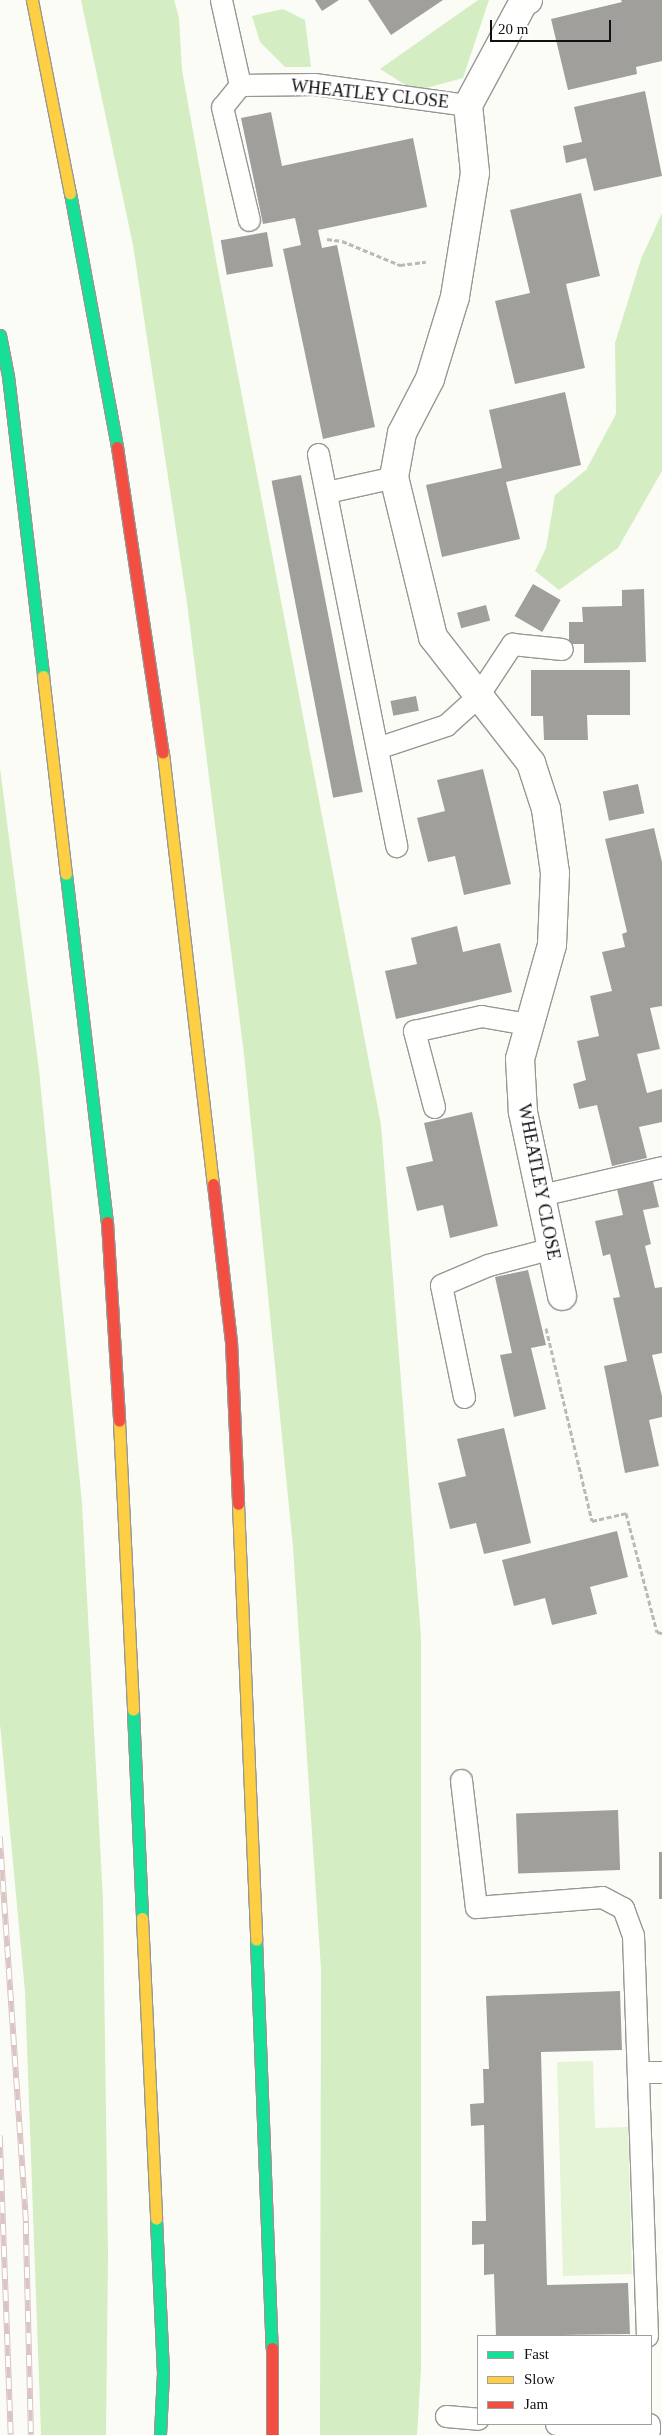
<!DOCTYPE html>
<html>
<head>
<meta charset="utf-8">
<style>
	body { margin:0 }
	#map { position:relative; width:662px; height:2435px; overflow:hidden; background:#fcfcf7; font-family:"Times New Roman",serif }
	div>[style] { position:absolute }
	.green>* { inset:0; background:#e4f4d5 }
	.forest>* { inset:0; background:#d4edc2 }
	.building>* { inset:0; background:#a19f9c; transform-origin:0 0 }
	.path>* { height:3px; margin-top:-1.5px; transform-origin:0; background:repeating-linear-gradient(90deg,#b9b9b8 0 5px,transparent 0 7.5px) }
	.roads { filter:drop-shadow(1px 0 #979795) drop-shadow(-1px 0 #979795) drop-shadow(0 1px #979795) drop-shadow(0 -1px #979795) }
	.lane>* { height:21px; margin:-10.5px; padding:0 10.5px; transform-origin:10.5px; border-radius:10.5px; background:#fffffe }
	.street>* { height:28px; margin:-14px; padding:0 14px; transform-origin:14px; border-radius:14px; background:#fffffe }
	.fast>* { height:11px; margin:-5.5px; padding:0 5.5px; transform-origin:5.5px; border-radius:5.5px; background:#16e098 }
	.slow>* { height:11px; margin:-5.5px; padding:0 5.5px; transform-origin:5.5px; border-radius:5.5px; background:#ffcf43 }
	.jam>* { height:11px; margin:-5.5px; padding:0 5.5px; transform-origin:5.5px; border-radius:5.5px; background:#f24e42 }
	.rail>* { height:5.5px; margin-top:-2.75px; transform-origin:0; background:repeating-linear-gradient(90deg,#fff 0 11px,#dac5c4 0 22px); box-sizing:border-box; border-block:1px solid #dac5c4 }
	span { translate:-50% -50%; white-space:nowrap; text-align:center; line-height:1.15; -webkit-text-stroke:5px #fff; paint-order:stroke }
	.street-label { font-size:18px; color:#111 }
	.legend { position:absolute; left:477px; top:2335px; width:175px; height:90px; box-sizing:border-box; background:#fff; border:1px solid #a0a0a0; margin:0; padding:6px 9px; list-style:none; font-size:15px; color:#111 }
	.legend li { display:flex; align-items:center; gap:10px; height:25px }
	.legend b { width:25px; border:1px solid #a0a0a0 }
	.scale { position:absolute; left:490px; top:20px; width:121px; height:22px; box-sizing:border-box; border:2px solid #111; border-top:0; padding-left:6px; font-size:15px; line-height:18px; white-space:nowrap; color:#111; -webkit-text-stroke:4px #fff; paint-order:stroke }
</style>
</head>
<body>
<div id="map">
	<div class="green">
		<div style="clip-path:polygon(593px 2061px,595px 2128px,628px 2127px,632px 2274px,563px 2276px,557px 2062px)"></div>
	</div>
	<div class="forest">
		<div style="clip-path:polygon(81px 0,174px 0,179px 18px,182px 70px,217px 265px,381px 1125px,421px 1636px,421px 2369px,417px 2435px,320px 2435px,321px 1969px,293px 1547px,244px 1054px,187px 603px,133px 245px)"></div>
		<div style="clip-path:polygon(478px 0,489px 0,463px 78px,415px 91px,380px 69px)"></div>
		<div style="clip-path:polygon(283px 9px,305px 20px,311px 67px,285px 67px,260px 42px,252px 16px)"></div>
		<div style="clip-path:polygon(662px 213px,662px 471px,618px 548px,559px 590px,535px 571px,546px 548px,555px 495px,586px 470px,616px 414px,615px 343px,641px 259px)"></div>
		<div style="clip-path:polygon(0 768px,39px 1070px,82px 1503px,103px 1900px,108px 2254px,106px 2435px,41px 2435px,25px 1991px,0 1724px)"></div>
	</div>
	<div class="building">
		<div style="clip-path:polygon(315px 0,339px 0,322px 11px)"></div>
		<div style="clip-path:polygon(368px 0,443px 0,391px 35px)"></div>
		<div style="clip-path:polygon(621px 0,662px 0,662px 61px,636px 67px,637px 74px,568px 90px,551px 19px,622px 2px)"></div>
		<div style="clip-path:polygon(645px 91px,662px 176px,594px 191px,586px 158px,566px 163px,563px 146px,582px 142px,574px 107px)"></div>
		<div style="clip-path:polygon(271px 112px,282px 166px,413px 138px,427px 207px,318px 230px,322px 248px,337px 245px,375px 427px,323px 439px,283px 249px,301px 245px,295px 218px,263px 224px,241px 118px)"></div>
		<div style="clip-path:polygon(581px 193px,600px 276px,566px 284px,585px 368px,515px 384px,495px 301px,530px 293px,510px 210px)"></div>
		<div style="left:267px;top:232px;width:35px;height:47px;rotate:80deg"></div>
		<div style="clip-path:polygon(565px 392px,581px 465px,506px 482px,520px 539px,442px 557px,426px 485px,502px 468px,489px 410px)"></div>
		<div style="left:301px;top:475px;width:323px;height:30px;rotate:79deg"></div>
		<div style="left:533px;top:584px;width:32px;height:37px;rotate:30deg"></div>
		<div style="clip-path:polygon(644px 589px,646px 662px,584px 663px,584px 644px,569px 644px,569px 622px,583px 622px,582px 607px,622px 606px,622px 590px)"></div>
		<div style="left:486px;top:605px;width:16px;height:30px;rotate:75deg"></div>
		<div style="clip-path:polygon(531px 670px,630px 670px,630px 715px,587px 715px,588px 740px,544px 740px,543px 716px,531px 716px)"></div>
		<div style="left:416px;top:696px;width:15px;height:26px;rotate:79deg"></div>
		<div style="clip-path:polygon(483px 769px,511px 884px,464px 895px,455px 856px,428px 862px,417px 818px,445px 811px,437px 780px)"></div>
		<div style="left:638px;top:784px;width:30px;height:36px;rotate:78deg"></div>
		<div style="clip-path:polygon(654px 828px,662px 862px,662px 1006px,650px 1008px,660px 1049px,637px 1054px,647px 1093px,662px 1089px,662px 1122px,639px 1127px,647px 1158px,612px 1166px,597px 1105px,579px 1109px,573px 1084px,586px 1080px,577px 1041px,599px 1036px,590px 996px,612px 991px,602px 952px,625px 947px,622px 934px,627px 932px,605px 839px)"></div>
		<div style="clip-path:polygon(457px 926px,463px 952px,500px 943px,512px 992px,396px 1019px,385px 971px,417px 964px,411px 938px)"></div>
		<div style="clip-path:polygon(472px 1112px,498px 1226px,450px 1238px,443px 1205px,417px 1211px,406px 1167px,433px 1161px,424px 1123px)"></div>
		<div style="clip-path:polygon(652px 1177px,659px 1207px,643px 1210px,651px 1244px,645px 1246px,655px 1288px,662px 1287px,662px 1353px,652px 1355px,662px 1396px,662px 1417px,649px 1420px,659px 1466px,625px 1473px,604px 1366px,627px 1361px,613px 1298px,620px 1297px,610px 1254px,603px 1256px,595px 1221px,623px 1215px,616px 1185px)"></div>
		<div style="clip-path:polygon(528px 1270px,546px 1345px,531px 1348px,546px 1409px,514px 1417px,500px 1355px,512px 1353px,495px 1277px)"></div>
		<div style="clip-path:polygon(504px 1428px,531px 1543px,484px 1554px,476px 1523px,450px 1529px,438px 1483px,466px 1476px,457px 1439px)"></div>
		<div style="clip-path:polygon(617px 1531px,628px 1577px,590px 1587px,597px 1614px,552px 1625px,545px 1598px,514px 1606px,502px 1560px)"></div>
		<div style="left:618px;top:1810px;width:60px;height:102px;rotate:88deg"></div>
		<div style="left:659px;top:1852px;width:3px;height:47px"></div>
		<div style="clip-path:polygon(620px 1991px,622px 2050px,541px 2052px,547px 2285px,628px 2283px,630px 2334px,496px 2336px,494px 2274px,484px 2275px,484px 2244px,472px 2245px,472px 2221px,486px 2221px,484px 2125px,471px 2126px,470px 2104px,484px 2103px,483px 2069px,489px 2069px,486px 1996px)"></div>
	</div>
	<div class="path">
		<div style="left:327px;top:239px;width:15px;rotate:8deg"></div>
		<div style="left:342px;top:241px;width:63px;rotate:22.5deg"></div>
		<div style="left:400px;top:265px;width:26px;rotate:-7deg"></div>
		<div style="left:546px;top:1328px;width:198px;rotate:76.6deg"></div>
		<div style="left:592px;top:1521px;width:35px;rotate:-13deg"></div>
		<div style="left:626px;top:1513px;width:123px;rotate:75.4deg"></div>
		<div style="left:657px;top:1632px;width:5px;rotate:11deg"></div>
	</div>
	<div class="roads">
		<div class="lane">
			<div style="left:221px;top:0;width:87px;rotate:77.4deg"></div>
			<div style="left:240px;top:85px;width:74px;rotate:-0.8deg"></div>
			<div style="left:314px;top:84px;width:155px;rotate:7.8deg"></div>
			<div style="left:240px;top:85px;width:28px;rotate:129deg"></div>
			<div style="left:222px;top:107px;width:116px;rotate:76.6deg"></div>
			<div style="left:318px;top:454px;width:400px;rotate:78.7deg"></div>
			<div style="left:327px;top:492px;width:69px;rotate:-12.6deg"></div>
			<div style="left:377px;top:748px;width:73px;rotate:-18.4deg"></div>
			<div style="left:446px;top:725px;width:42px;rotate:-42.1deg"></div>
			<div style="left:477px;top:697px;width:64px;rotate:-56.6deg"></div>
			<div style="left:512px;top:644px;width:50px;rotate:5.7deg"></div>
			<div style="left:434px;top:1107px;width:79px;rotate:-104.7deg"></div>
			<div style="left:414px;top:1031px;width:69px;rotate:-12.6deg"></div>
			<div style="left:481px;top:1016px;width:48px;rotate:9.7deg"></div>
			<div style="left:541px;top:1195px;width:124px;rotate:-13deg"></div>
			<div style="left:464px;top:1397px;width:114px;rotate:-101.6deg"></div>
			<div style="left:441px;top:1285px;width:51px;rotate:-23.1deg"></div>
			<div style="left:488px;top:1265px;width:66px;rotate:-14.9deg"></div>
			<div style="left:461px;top:1780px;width:128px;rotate:83.3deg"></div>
			<div style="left:476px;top:1907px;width:126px;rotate:-4.5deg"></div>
			<div style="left:602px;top:1897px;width:24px;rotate:28deg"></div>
			<div style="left:623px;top:1908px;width:29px;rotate:70deg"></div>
			<div style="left:633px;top:1935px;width:401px;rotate:88deg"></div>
			<div style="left:640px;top:2072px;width:22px"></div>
			<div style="left:446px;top:2416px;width:32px;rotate:5deg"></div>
			<div style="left:556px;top:2424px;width:93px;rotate:3.7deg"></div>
			<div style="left:649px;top:2430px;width:6px;rotate:-90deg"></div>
		</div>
		<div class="street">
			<div style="left:528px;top:0;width:6px;rotate:149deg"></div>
			<div style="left:523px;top:3px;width:116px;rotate:118.3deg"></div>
			<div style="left:468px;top:105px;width:68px;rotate:84.1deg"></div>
			<div style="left:475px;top:173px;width:126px;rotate:99.2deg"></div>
			<div style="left:455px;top:297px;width:86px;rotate:107deg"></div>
			<div style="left:430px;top:379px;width:61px;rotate:117.4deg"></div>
			<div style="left:402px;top:433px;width:45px;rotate:100.3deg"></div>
			<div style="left:394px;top:477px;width:165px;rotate:76.3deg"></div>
			<div style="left:433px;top:637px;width:160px;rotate:52.1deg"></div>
			<div style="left:531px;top:763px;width:48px;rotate:71.9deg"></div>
			<div style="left:546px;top:809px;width:65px;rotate:82deg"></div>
			<div style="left:555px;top:873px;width:72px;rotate:92.4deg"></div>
			<div style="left:552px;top:945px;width:118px;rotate:105.7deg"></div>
			<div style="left:520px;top:1059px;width:53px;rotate:86.8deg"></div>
			<div style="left:523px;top:1112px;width:188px;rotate:78deg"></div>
		</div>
		<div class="fast">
			<div style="left:70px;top:193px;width:258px;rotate:79.5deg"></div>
			<div style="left:0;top:335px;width:42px;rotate:79deg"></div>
			<div style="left:8px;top:376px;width:302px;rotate:83.3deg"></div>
			<div style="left:66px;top:874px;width:350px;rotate:83.3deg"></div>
			<div style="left:133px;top:1710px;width:208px;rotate:87.5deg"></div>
			<div style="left:256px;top:1940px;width:408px;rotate:87.8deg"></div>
			<div style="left:156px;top:2219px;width:154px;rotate:87.4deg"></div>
			<div style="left:163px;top:2373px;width:62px;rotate:92.8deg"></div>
		</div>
		<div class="slow">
			<div style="left:32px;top:0;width:197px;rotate:78.9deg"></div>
			<div style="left:43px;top:676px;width:199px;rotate:83.4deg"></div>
			<div style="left:163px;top:753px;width:434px;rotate:83.4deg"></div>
			<div style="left:119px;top:1421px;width:289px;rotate:87.2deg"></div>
			<div style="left:238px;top:1504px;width:436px;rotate:87.6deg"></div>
			<div style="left:142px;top:1918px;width:301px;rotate:87.3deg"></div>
		</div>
		<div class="jam">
			<div style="left:117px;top:447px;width:309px;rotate:81.5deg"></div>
			<div style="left:213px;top:1184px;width:158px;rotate:83.5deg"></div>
			<div style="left:231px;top:1341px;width:163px;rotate:87.5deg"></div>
			<div style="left:107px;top:1222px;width:199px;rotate:86.5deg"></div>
			<div style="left:272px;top:2435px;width:87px;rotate:-90deg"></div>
		</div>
	</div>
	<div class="rail">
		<div style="left:0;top:1837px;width:387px;rotate:86.1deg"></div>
		<div style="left:26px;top:2223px;width:212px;rotate:88.6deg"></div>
		<div style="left:0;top:2136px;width:299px;rotate:87.9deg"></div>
	</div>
	<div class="street-label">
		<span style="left:370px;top:94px;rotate:6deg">WHEATLEY CLOSE</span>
		<span style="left:539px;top:1182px;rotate:79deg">WHEATLEY CLOSE</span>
	</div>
	<ul class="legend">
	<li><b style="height:6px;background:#16e098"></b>Fast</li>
	<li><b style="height:6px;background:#ffcf43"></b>Slow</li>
	<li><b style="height:6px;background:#f24e42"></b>Jam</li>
	</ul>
	<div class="scale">20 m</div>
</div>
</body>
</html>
